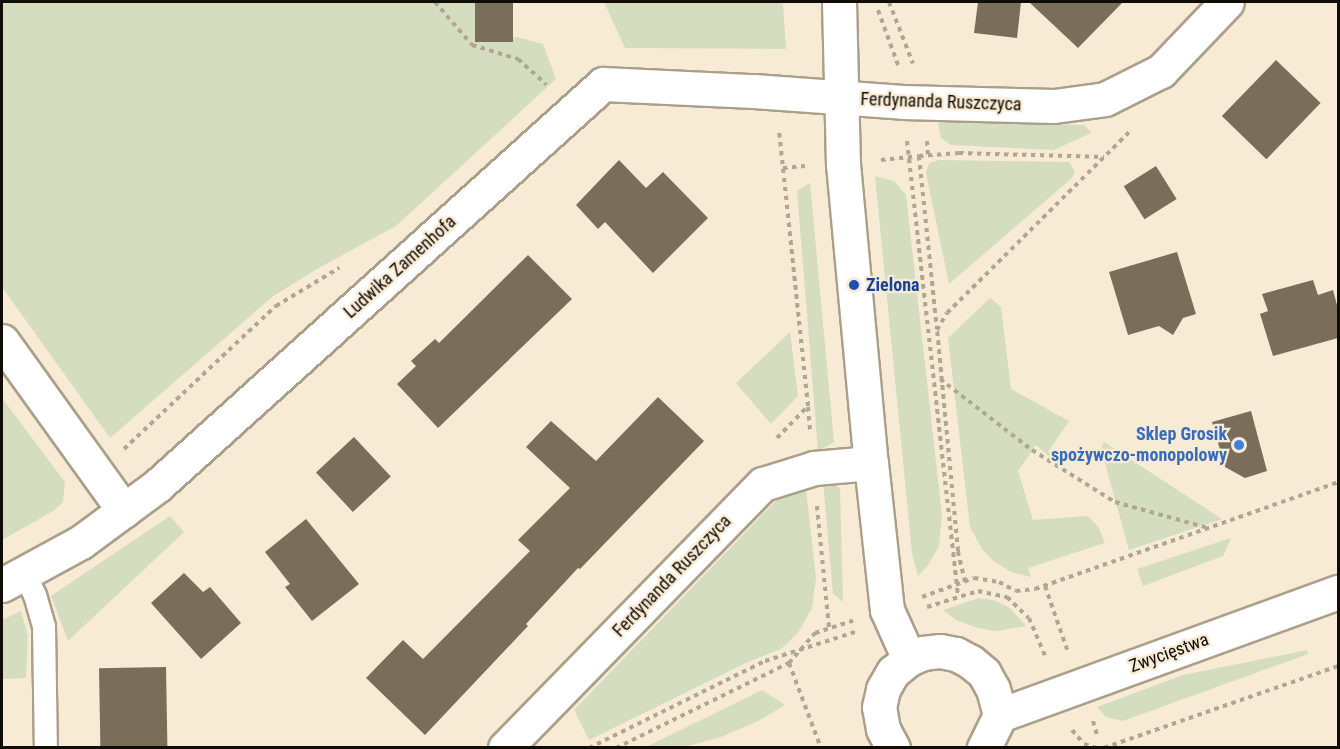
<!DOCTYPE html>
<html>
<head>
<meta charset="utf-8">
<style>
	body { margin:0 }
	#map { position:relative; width:1340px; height:749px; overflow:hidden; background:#f8ebd5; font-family:"Roboto Condensed",sans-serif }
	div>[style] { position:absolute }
	.green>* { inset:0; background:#d4ddbf }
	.building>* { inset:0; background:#7a6d5a; transform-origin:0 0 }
	.path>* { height:4px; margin-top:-2px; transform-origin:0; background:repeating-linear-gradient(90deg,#b0a694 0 4.5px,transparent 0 9px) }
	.roads { filter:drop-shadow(2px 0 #ab9f8a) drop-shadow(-2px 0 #ab9f8a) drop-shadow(0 2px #ab9f8a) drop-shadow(0 -2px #ab9f8a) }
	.lane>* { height:22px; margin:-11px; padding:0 11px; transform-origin:11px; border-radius:11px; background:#fff }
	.street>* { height:33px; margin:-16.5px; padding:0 16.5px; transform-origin:16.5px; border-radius:16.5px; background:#fff }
	.secondary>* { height:33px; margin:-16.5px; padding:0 16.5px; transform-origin:16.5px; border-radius:16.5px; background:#fff }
	.dots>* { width:16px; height:16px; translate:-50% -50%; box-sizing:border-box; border:3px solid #f8ebd5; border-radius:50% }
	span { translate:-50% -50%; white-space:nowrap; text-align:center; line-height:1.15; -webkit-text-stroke:4.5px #f8ebd5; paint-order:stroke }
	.street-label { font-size:18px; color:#110d06 }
	.transit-label { font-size:18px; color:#164399; font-weight:700 }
	.left { translate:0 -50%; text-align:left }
	.shop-label { font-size:18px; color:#366cbe; font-weight:700 }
	.right { translate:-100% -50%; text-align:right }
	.frame { position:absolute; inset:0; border:3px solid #110d06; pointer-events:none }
</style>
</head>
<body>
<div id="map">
	<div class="green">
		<div style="clip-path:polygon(2px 2px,475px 2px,479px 42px,517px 37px,543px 44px,556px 79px,396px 226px,317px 269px,272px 297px,110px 438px,2px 287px)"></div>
		<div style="clip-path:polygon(604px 2px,783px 2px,786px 49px,625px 48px)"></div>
		<div style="clip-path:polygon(938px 122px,1085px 125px,1091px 133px,1054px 150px,951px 145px,941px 138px)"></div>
		<div style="clip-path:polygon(939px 160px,1069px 162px,1075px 171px,1072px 178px,949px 284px,926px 173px,929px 163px)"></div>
		<div style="clip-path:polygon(875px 176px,894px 181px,906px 195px,942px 515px,939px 546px,928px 565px,918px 576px,912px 553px)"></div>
		<div style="clip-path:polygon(810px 183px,834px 442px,818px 451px,797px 191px)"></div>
		<div style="clip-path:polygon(990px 298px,1001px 307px,1011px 389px,1069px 421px,1048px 452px,1057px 459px,1055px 462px,1036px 445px,1018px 471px,1033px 520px,1088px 516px,1099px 528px,1105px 543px,1028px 568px,1031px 577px,1011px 572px,995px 562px,982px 549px,970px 527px,948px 338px)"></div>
		<div style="clip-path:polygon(790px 332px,798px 396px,771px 424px,736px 383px)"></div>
		<div style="clip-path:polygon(2px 398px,65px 482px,63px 502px,55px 510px,2px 540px)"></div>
		<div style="clip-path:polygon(1104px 442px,1222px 519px,1129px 550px,1101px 449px)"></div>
		<div style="clip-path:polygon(805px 481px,816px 578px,812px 608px,798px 633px,781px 649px,748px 662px,589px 740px,574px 710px,791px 485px)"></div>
		<div style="clip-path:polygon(823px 481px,840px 488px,843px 602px,833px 594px)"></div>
		<div style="clip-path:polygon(170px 516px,184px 532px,68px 641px,51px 596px)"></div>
		<div style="clip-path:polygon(1231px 538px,1223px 556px,1143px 586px,1137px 569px)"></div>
		<div style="clip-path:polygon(979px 598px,996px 601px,1010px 608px,1026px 626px,996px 631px,978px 628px,956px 620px,943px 610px)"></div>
		<div style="clip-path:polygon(21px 611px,28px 636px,26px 678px,2px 679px,2px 620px)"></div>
		<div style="clip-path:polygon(1307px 650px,1308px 654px,1123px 721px,1106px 717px,1097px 707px,1183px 675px)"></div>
		<div style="clip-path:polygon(762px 690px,785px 705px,758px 721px,721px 737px,684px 747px,646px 747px)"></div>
	</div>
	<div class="building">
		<div style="left:475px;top:2px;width:38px;height:40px"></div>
		<div style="clip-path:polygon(978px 2px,1021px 2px,1017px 38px,974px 33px)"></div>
		<div style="clip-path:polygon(1029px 2px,1123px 2px,1078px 48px)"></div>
		<div style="left:1276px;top:60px;width:62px;height:78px;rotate:44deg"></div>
		<div style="clip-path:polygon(619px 160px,646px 188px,663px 172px,708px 218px,653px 273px,605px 222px,598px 229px,576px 205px)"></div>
		<div style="left:1156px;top:166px;width:39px;height:38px;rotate:58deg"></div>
		<div style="clip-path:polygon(1177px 252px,1196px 314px,1183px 318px,1173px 335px,1159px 326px,1128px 335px,1109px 272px)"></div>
		<div style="clip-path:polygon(528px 255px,572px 299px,438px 428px,397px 384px,416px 366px,411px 361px,435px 339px,439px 343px)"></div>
		<div style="clip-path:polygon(1313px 280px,1318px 295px,1333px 290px,1338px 309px,1338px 338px,1273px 356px,1260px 314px,1268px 311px,1262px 294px)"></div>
		<div style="clip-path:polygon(658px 397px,704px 441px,580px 569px,578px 568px,526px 624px,528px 626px,425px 735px,366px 678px,403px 640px,423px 659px,530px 551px,518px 540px,570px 488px,526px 447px,551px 421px,596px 461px)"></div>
		<div style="clip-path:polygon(1251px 411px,1267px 471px,1245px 478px,1225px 467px,1212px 422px)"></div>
		<div style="left:354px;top:437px;width:54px;height:52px;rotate:47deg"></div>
		<div style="clip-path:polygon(306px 519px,359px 584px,312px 621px,285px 587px,290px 584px,265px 552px)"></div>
		<div style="clip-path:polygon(184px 573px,203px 592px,210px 587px,241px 623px,201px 659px,151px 603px)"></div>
		<div style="left:166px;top:667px;width:80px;height:67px;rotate:89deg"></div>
	</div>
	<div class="path">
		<div style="left:435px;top:2px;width:57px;rotate:49.3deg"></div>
		<div style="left:472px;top:45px;width:48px;rotate:16.9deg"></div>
		<div style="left:518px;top:59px;width:38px;rotate:42deg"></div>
		<div style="left:889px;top:2px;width:66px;rotate:68.8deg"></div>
		<div style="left:878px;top:10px;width:59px;rotate:70deg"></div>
		<div style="left:907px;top:141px;width:458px;rotate:83.6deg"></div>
		<div style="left:927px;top:141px;width:14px;rotate:86deg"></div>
		<div style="left:919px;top:156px;width:40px;rotate:-4.3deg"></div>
		<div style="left:959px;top:153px;width:145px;rotate:1.6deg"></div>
		<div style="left:881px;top:160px;width:38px;rotate:-6deg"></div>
		<div style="left:919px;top:156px;width:174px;rotate:84.1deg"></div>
		<div style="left:783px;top:168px;width:22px;rotate:-5deg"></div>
		<div style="left:940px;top:379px;width:116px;rotate:37.7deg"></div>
		<div style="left:1032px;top:450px;width:98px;rotate:32.1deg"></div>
		<div style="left:1115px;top:502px;width:97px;rotate:15.6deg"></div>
		<div style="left:808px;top:407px;width:25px;rotate:85deg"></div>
		<div style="left:777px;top:438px;width:45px;rotate:-45.9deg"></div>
		<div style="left:808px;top:406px;width:278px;rotate:-96deg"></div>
		<div style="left:124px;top:449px;width:209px;rotate:-43.3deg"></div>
		<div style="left:276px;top:306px;width:74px;rotate:-31.1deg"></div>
		<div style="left:817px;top:506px;width:124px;rotate:84.4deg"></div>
		<div style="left:965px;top:582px;width:32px;rotate:-103deg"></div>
		<div style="left:958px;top:551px;width:222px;rotate:-95.4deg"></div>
		<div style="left:937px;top:330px;width:20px;rotate:-60deg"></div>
		<div style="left:947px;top:313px;width:257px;rotate:-44.8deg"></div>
		<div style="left:1045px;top:586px;width:70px;rotate:70.8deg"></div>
		<div style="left:922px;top:597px;width:55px;rotate:-20.1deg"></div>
		<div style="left:974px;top:578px;width:25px;rotate:9deg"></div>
		<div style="left:999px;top:582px;width:19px;rotate:28deg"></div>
		<div style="left:1016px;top:591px;width:19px;rotate:-6deg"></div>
		<div style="left:1035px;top:589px;width:321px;rotate:-19.4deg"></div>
		<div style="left:927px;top:607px;width:53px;rotate:-17.4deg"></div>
		<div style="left:978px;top:591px;width:30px;rotate:12deg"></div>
		<div style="left:1007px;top:597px;width:30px;rotate:44deg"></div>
		<div style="left:1029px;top:618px;width:43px;rotate:67deg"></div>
		<div style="left:789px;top:663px;width:91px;rotate:69.4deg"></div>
		<div style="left:1093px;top:721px;width:15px;rotate:74deg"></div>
		<div style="left:1072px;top:730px;width:18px;rotate:49deg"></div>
		<div style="left:1084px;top:744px;width:13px;rotate:18deg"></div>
		<div style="left:589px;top:748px;width:196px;rotate:-26.3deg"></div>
		<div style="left:765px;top:661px;width:95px;rotate:-17.9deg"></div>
		<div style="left:616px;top:748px;width:193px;rotate:-26.2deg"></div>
		<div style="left:789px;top:663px;width:40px;rotate:-49deg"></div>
		<div style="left:815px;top:633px;width:40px;rotate:-18deg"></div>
		<div style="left:1104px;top:748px;width:248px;rotate:-19.3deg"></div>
	</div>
	<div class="roads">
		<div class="lane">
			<div style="left:25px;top:574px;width:23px;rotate:65deg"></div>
			<div style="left:35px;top:595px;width:33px;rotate:74deg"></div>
			<div style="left:44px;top:627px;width:121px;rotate:89.1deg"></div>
		</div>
		<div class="street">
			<div style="left:839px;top:2px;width:162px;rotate:88.6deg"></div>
			<div style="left:843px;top:164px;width:300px;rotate:84.7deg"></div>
			<div style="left:871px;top:463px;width:148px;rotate:83.8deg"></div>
			<div style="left:887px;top:610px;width:54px;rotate:65.8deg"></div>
			<div style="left:2px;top:341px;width:209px;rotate:54.3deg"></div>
			<div style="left:2px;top:585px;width:90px;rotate:-28.6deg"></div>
			<div style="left:81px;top:542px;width:96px;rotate:-36.5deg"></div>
			<div style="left:158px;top:485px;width:599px;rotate:-42.02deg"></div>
			<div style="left:603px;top:84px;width:151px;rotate:2.7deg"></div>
			<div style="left:754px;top:91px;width:149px;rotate:4.2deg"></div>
			<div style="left:903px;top:102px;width:151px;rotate:1.5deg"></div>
			<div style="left:1054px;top:106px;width:51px;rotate:-7.8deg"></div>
			<div style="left:1105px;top:99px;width:63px;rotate:-26.6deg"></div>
			<div style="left:1161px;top:71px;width:95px;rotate:-46.3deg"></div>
			<div style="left:505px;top:748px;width:369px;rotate:-45.7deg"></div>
			<div style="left:763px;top:484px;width:53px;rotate:-17.4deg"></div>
			<div style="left:814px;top:468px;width:57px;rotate:-5deg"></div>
		</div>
		<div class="secondary">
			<div style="left:1000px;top:715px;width:360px;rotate:-20deg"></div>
			<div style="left:893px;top:748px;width:21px;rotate:-118deg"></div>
			<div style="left:883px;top:729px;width:22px;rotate:-100deg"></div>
			<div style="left:879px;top:707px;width:18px;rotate:-77deg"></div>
			<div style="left:883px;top:689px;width:20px;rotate:-60deg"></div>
			<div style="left:893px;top:672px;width:21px;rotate:-39deg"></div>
			<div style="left:909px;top:659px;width:15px;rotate:-23deg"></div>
			<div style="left:923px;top:653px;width:17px;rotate:-7deg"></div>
			<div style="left:940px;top:651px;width:16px;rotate:11deg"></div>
			<div style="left:956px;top:654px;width:17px;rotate:28deg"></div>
			<div style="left:971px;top:662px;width:17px;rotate:40deg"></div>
			<div style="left:984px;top:673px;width:18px;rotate:61deg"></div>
			<div style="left:993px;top:689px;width:27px;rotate:75deg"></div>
			<div style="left:1000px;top:715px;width:37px;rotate:116deg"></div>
		</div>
	</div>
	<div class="dots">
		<div style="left:854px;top:285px;background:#1a4fb4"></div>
		<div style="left:1239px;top:445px;background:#3f7fe0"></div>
	</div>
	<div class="street-label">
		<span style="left:941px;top:102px;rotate:2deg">Ferdynanda Ruszczyca</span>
		<span style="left:400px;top:267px;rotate:-42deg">Ludwika Zamenhofa</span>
		<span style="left:672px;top:576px;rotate:-46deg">Ferdynanda Ruszczyca</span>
		<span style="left:1169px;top:653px;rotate:-20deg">Zwycięstwa</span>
	</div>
	<div class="transit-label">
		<span class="left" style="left:866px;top:285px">Zielona</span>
	</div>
	<div class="shop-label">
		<span class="right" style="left:1227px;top:445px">Sklep Grosik<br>spożywczo-monopolowy</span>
	</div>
	<div class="frame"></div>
</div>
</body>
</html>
